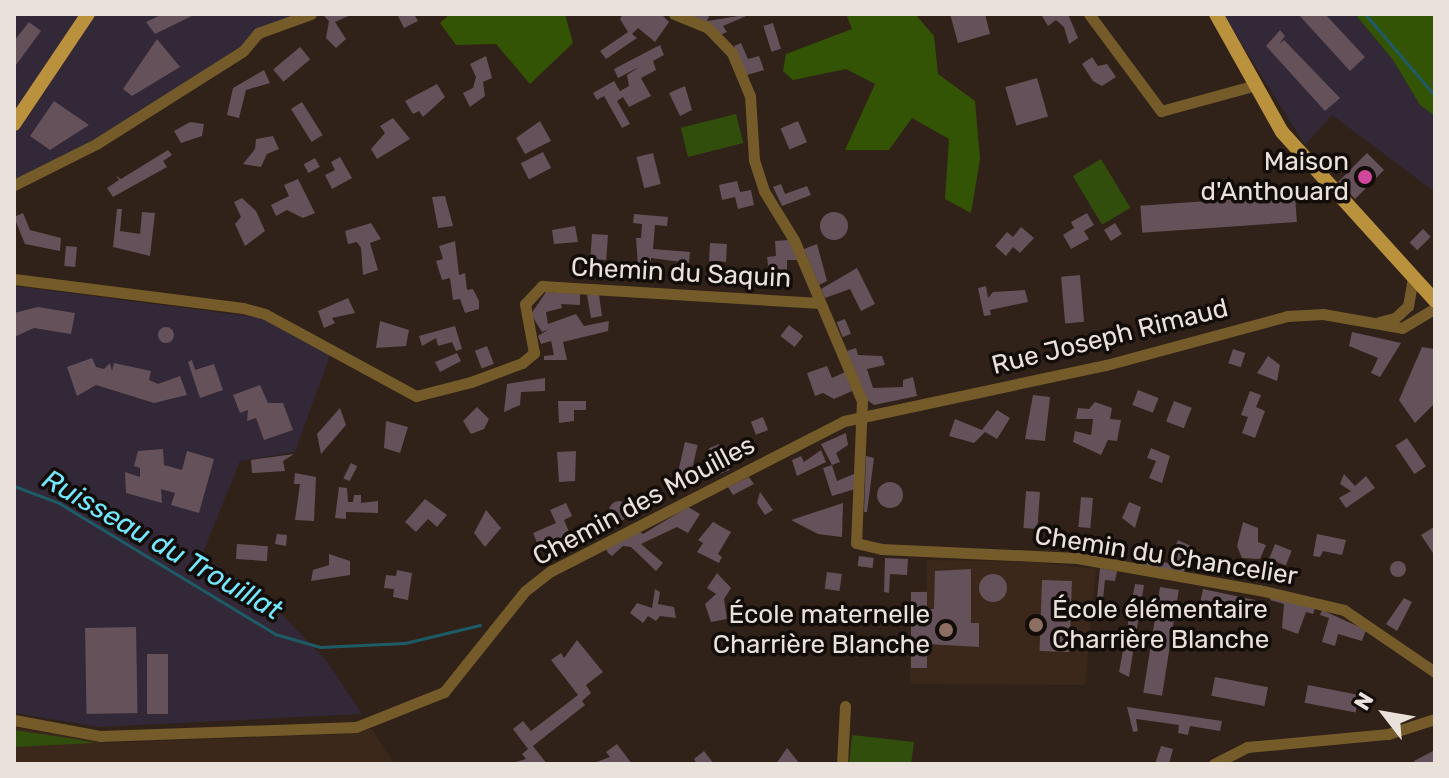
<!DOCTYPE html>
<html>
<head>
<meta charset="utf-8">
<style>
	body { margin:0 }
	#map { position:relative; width:1449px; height:778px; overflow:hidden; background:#302218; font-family:Rubik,sans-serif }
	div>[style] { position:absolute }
	.commercial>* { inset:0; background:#322837 }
	.built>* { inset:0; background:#3c281a }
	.green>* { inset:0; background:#324e0d; transform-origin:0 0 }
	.forest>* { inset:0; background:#345405 }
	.stream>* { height:3px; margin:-1.5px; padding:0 1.5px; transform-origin:1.5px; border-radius:1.5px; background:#1e5b67 }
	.building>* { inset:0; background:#64515a; transform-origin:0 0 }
	.round { border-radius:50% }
	.minor>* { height:11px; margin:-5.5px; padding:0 5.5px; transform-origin:5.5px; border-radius:5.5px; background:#745b29 }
	.major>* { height:14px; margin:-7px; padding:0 7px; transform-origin:7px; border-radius:7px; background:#ba913c }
	.dots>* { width:22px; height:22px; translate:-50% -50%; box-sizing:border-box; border:4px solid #130d09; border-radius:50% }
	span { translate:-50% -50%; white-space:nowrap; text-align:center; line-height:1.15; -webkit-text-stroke:7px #130d09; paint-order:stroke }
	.poi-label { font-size:26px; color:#ebe1db }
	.right { translate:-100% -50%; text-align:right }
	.left { translate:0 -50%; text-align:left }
	.street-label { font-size:26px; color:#ebe1db }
	.water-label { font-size:28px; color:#74e7ff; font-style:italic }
	.frame { position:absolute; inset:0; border:16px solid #ebe1db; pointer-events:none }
	.north { position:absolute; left:1345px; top:674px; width:80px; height:80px; -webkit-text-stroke:6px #130d09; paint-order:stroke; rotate:301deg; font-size:22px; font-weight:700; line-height:32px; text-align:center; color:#ebe1db }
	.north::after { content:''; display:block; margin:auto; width:28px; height:36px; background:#ebe1db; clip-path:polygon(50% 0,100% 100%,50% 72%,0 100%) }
</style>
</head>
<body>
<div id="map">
	<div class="commercial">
		<div style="clip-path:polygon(14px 14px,305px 14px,14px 187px)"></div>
		<div style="clip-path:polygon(1223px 14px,1355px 14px,1393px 60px,1420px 105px,1435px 115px,1435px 192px,1332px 115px,1305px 145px)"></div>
		<div style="clip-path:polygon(14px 286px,261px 318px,330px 355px,295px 452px,240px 461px,202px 555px,265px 597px,325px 659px,362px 714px,100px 727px,14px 713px)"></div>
	</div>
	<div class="built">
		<div style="clip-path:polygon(927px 560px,1034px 562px,1096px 569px,1085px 685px,910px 684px,911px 592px,927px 591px)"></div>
		<div style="clip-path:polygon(14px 727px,105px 743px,344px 734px,372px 729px,394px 764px,14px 764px)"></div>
	</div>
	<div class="green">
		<div style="left:736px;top:114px;width:30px;height:57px;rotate:76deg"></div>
		<div style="left:1101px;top:159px;width:57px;height:33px;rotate:59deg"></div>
		<div style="clip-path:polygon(14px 730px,75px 739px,95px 743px,14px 747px)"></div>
		<div style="clip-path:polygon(852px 735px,914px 742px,911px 764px,849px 764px)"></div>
	</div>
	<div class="forest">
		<div style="clip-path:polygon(450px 14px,565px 14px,573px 43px,530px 84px,496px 44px,456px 45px,440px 23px)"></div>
		<div style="clip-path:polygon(846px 14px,915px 14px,934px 36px,938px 74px,975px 101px,980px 159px,971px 213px,945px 199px,949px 139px,912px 118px,889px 150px,845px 150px,875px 84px,846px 69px,793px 80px,783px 71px,786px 54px,852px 29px)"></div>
		<div style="clip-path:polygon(1355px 14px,1435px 14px,1435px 116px,1420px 105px,1393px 60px)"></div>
	</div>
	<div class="stream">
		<div style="left:1365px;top:14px;width:108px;rotate:49.5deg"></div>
		<div style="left:14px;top:486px;width:48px;rotate:20.7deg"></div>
		<div style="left:59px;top:503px;width:253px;rotate:31.2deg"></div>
		<div style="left:275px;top:634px;width:47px;rotate:16.1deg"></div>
		<div style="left:320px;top:647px;width:85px;rotate:-2.7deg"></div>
		<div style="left:405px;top:643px;width:77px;rotate:-13.5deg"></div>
	</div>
	<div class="building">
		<div style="clip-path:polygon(163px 14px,172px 15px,196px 14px,155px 34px,146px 22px)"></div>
		<div style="clip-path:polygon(353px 14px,335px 22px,346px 39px,336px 48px,326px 38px,329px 21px,323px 15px)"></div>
		<div style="clip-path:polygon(397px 14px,414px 14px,418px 21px,404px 28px)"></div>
		<div style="clip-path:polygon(623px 14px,661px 14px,669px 22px,655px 42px,638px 28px,632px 34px,637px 38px,606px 59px,600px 51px,628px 32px,620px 19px)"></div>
		<div style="clip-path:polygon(686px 14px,710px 14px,707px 21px,751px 14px,723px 26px,727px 32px,720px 35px)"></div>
		<div style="clip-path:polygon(950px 14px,985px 14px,990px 34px,958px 43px)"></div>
		<div style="clip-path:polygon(1068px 14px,1078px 38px,1069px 44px,1064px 27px,1056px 20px,1048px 26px,1042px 16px)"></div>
		<div style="clip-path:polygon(1298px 14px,1325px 14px,1365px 57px,1350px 71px)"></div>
		<div style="clip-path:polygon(29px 22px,41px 31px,16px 65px,14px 41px)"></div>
		<div style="left:773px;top:23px;width:27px;height:10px;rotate:73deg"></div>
		<div style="clip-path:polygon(1280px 30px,1285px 36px,1279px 44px,1284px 40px,1340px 98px,1325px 111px,1266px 46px)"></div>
		<div style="clip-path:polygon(157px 39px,180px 67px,132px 96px,123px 89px)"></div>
		<div style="clip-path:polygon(741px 43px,748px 59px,759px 56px,764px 70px,747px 75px,734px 46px)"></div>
		<div style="clip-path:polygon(660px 45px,664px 55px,653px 61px,656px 70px,641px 78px,651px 96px,629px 107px,623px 97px,617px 101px,630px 124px,622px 128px,604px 96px,597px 100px,593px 93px,614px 81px,620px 91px,629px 86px,627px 75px,639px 67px,618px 78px,614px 69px)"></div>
		<div style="left:300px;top:47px;width:16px;height:35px;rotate:50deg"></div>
		<div style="clip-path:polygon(486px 56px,492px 78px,483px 82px,485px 96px,470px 107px,463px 93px,473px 88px,476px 77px,470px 64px)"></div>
		<div style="clip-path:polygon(1092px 57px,1098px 66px,1107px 64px,1116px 77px,1102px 86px,1093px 81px,1082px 64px)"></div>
		<div style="clip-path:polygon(264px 70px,270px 83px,246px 90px,239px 118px,227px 115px,233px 88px)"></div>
		<div style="left:1037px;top:78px;width:40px;height:33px;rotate:74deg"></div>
		<div style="clip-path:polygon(437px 84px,445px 97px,423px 117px,419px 111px,413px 114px,405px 101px)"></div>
		<div style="clip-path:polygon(685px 86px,692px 110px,680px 116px,669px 93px)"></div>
		<div style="clip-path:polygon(54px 101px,89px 125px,50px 150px,30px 136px)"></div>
		<div style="left:302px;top:102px;width:39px;height:13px;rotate:58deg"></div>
		<div style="clip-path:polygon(393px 118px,410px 139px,377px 159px,371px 149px,385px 133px,380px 126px)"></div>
		<div style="clip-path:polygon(540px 121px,551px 141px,525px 154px,516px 138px)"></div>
		<div style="left:798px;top:121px;width:23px;height:19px;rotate:67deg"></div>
		<div style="clip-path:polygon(190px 122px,204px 124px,202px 136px,181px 143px,174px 131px)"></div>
		<div style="clip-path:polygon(273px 136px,279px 149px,267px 154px,261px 167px,243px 164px,255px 149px,256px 139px)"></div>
		<div style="clip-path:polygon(168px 150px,172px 155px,163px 161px,167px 167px,113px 197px,107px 188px,119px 180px,116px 176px,121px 179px)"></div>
		<div style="left:543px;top:152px;width:18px;height:25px;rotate:63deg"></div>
		<div style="left:653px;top:153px;width:32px;height:17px;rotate:76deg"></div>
		<div style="left:1367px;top:153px;width:24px;height:41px;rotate:45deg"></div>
		<div style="clip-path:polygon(340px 157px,352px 178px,332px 189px,325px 175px,335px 170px,331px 162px)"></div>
		<div style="left:315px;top:158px;width:10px;height:13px;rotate:61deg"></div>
		<div style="clip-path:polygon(298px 179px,315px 213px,303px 218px,287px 210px,276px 216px,271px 205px,289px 196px,284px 185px)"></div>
		<div style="clip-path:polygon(737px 181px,740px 192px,751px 190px,754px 205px,738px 209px,735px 197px,722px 200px,719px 185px)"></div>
		<div style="clip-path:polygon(781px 184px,785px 194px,807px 186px,811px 195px,782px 206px,773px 187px)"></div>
		<div style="left:1295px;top:195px;width:27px;height:155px;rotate:86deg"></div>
		<div style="clip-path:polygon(445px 196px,453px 226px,438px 228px,432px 197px)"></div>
		<div style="clip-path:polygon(242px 198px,256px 211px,265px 231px,245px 246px,235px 224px,241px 217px,234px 202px)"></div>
		<div style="clip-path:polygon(117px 209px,122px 209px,120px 231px,140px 234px,142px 212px,155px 213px,150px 256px,113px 247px)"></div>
		<div class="round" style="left:820px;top:212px;width:28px;height:28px"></div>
		<div style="clip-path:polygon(23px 213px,30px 230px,61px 238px,60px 251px,25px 244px,14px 217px)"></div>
		<div style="clip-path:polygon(1087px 213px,1094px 225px,1084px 231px,1089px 239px,1071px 249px,1063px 235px,1074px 228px,1071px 222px)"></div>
		<div style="clip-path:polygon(634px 214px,668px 217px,667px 226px,655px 225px,653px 249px,690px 252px,689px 263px,651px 258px,650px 268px,638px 267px,636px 238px,641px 238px,642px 224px,633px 223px)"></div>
		<div style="clip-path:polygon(371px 223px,381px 239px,370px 243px,378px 270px,363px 275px,361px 248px,357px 242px,348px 244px,345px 231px)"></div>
		<div style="left:1115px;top:223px;width:13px;height:13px;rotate:58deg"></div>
		<div style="clip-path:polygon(575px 226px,578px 242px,554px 244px,552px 230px)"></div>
		<div style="clip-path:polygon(1021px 227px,1034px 238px,1020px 253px,1013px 247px,1006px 256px,995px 246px,1007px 232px,1013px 237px)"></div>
		<div style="left:1423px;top:229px;width:11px;height:19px;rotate:45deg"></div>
		<div style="left:592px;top:234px;width:16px;height:25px;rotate:4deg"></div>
		<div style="clip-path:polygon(789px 240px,797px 260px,787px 260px,787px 272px,769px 273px,767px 257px,776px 256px,775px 241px)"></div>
		<div style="clip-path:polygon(455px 241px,459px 275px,465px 273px,467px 290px,473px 289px,479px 301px,479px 309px,465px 313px,460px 299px,453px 300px,450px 278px,442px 280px,436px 261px,443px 259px,439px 246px)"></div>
		<div style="left:710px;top:243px;width:17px;height:18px;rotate:3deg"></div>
		<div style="clip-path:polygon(817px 244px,827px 281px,819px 285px,804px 249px)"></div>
		<div style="left:66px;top:246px;width:11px;height:20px;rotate:5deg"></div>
		<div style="clip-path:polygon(857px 268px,875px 304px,861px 311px,850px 289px,825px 298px,821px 289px)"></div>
		<div style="left:1080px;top:275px;width:47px;height:19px;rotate:85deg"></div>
		<div style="clip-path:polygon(986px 286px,988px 298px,993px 292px,1025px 290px,1028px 302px,990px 310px,991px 315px,984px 316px,978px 288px)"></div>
		<div style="clip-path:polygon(546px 292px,580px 294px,580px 305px,561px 304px,562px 308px,546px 312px,548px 324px,576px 314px,584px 326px,609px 321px,608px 331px,563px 342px,567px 360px,544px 360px,544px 356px,554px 355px,551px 341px,541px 344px,538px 336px,549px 329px,542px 332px,531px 314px)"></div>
		<div style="clip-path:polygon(587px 295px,599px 295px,602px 316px,591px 318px)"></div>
		<div style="clip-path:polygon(348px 298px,355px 313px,332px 318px,335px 323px,324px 328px,318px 311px)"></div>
		<div style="clip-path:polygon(38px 307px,75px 313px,71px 334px,34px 328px,14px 337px,14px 313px)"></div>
		<div style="left:845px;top:319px;width:16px;height:9px;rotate:68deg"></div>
		<div style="clip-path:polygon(380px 321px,409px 330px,406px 346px,376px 348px)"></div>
		<div style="left:789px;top:325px;width:18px;height:14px;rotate:38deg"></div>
		<div style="clip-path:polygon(455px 326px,462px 349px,456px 351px,452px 342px,438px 346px,436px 338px,422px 346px,419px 336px)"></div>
		<div class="round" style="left:158px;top:327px;width:16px;height:16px"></div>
		<div style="clip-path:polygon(1352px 332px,1401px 343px,1380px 377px,1371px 373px,1378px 358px,1349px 346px)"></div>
		<div style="left:487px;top:346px;width:19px;height:13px;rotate:69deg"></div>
		<div style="clip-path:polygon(1422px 347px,1435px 349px,1435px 403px,1415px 423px,1399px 400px)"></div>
		<div style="clip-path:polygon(856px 348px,858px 355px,882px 356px,885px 365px,867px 369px,873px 388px,903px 387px,903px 380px,913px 377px,917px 396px,874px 405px,867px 400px,847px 351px)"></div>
		<div style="left:1233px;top:349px;width:13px;height:15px;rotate:18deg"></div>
		<div style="clip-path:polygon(457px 353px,461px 361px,440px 372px,435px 362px)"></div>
		<div style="clip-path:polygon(1268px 356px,1280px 365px,1277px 381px,1257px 373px)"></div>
		<div style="clip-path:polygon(92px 358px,96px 367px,104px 369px,110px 363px,112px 371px,114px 363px,151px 371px,149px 380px,158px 384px,180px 376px,187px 395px,154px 403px,96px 385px,77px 396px,67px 367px)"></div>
		<div style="clip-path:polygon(192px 360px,195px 370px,214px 364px,223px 390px,200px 398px,188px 362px)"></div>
		<div style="clip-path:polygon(827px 366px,832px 378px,845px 372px,852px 391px,834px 399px,823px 393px,815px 396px,807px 373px)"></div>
		<div style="clip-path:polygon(545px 378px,545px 391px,521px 392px,520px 405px,504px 412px,507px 384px)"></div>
		<div style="clip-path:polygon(260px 385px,268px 403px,283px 403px,293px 430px,264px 440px,256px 418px,247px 421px,248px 410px,240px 413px,233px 395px)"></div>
		<div style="left:1138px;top:390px;width:22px;height:16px;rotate:21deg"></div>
		<div style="clip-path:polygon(1250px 391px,1261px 395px,1256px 407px,1265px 411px,1255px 438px,1242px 433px,1248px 417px,1241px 415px)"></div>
		<div style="clip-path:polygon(1033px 395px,1050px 397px,1045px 441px,1025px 439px)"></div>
		<div style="clip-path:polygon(558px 401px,586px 401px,586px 410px,574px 410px,574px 421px,559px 423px)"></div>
		<div style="left:1174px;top:401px;width:19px;height:22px;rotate:21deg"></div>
		<div style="clip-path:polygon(1095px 402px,1112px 408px,1110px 419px,1121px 420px,1117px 441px,1108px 440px,1101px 455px,1073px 442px,1075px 431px,1091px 435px,1093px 419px,1076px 419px,1078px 408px,1089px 409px)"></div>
		<div style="clip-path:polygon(477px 407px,489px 419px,484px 429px,471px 434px,463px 421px)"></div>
		<div style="clip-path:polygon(340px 408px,346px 425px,321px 454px,317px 434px)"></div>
		<div style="clip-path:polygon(997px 410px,1010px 418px,997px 439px,985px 432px,974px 443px,949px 436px,955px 419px,982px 430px)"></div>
		<div style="left:763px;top:417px;width:14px;height:13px;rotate:69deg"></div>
		<div style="clip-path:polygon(386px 421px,408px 427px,400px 453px,384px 448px)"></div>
		<div style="clip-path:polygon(846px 433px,848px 445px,836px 453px,840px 462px,832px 465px,837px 481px,854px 474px,855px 489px,832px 496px,823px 468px,832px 465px,821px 444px)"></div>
		<div style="left:1407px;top:438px;width:34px;height:14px;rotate:56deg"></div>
		<div style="left:685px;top:442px;width:13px;height:35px;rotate:13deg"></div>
		<div style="left:719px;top:444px;width:28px;height:11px;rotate:67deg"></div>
		<div style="clip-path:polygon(1151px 448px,1170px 456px,1162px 483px,1149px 478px,1156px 461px,1147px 458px)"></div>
		<div style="clip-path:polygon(163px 449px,164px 465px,182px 470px,187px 451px,214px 459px,199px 513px,171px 505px,175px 493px,161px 489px,162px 503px,126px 493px,125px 472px,140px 477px,140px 468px,134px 466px,138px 451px)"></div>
		<div style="clip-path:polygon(821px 450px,826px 462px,797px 476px,792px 460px,801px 456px,804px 462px)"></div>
		<div style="clip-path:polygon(576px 451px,575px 481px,559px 482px,557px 452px)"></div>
		<div style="clip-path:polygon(294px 454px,283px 461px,285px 471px,252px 473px,251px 460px)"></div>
		<div style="clip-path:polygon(866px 456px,874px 458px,867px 512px,864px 512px)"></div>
		<div style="left:351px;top:463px;width:7px;height:17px;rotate:27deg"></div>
		<div style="clip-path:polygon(295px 473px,316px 477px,314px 521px,295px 520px,300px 484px,294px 484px)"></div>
		<div style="clip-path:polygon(1344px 474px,1355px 486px,1366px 476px,1375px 488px,1346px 508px,1339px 498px,1351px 491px,1340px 484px)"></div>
		<div style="clip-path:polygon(749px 477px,754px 484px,733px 495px,728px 487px)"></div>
		<div class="round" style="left:877px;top:482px;width:26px;height:26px"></div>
		<div style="clip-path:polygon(339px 487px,347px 488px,348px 502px,353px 502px,354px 495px,361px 495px,361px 503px,378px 501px,378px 513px,346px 512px,346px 519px,335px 518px)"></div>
		<div style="left:1026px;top:491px;width:14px;height:37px;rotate:4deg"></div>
		<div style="clip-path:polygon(760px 492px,773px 510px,765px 515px,757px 503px)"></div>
		<div style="left:1081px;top:497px;width:12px;height:30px;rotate:5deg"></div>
		<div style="clip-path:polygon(425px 499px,447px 515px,437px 527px,428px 519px,416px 532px,405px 522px)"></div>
		<div class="round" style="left:609px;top:501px;width:20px;height:20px"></div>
		<div style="clip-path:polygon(1129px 502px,1141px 507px,1135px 528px,1122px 518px)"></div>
		<div style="clip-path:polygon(566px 503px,572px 516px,564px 520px,570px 534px,539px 547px,533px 533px,556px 523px,550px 510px)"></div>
		<div style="clip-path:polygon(843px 503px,842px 537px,818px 534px,791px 520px)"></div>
		<div style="clip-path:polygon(688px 507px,700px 514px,688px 533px,677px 527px,641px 544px,663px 563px,656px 571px,631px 547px,623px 546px,612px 556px,608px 553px,605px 547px,639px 531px,643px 534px)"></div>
		<div style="clip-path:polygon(486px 510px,501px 528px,485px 547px,474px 533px)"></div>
		<div style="clip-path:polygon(713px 522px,731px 532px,718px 554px,722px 557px,719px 563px,697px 552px,703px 543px,698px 540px)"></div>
		<div style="clip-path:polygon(1243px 522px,1258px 528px,1258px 542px,1266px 545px,1260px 559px,1242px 558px,1237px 546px)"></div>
		<div style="clip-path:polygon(1434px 527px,1435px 529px,1435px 556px,1421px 535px)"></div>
		<div style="clip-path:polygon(277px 534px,287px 535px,286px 546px,275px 544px)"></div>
		<div style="clip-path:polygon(1317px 534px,1346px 540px,1342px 555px,1323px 551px,1320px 557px,1313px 556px)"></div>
		<div style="clip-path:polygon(1178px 540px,1195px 548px,1182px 575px,1141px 566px,1149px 546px,1155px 549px,1150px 559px,1168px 563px)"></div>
		<div style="left:237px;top:544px;width:31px;height:15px;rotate:4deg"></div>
		<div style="left:1275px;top:544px;width:18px;height:16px;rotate:22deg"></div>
		<div style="clip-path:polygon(329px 554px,350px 561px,350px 575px,311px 581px,313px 570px,329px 565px)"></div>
		<div style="left:859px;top:556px;width:15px;height:10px;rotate:8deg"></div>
		<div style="clip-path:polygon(885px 558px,908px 559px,907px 575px,890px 574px,889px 593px,884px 592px)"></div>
		<div class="round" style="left:1390px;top:561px;width:16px;height:16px"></div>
		<div style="clip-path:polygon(1100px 568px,1117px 571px,1115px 581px,1105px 580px,1103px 599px,1097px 598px)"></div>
		<div style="clip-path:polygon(971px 569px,971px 623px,979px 623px,979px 647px,927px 644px,927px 668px,911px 668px,911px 592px,927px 592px,927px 609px,934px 609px,935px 571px)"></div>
		<div style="clip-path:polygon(397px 570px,412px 573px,408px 600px,393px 597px,394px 589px,384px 588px,386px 575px,396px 576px)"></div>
		<div style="left:827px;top:572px;width:15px;height:17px;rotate:8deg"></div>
		<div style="clip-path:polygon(717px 573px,731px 588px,724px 599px,727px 619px,711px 622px,705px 604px,716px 594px,707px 588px)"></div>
		<div class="round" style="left:979px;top:574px;width:28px;height:28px"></div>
		<div style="left:1042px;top:580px;width:30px;height:71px;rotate:2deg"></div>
		<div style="clip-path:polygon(1135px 584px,1144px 585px,1129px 677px,1119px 672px)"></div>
		<div style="left:1160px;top:587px;width:19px;height:107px;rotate:9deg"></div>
		<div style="clip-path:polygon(655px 589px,660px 592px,658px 604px,674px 607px,676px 618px,660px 616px,656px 621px,648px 616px,643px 623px,630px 613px,637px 603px,652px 608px)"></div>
		<div style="left:1203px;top:589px;width:53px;height:18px;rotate:12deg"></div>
		<div style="clip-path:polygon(1271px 596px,1315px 608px,1313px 614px,1306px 612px,1298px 634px,1282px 628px,1284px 604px,1270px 600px)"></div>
		<div style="clip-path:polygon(1404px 598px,1412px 602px,1397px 631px,1386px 624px)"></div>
		<div style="clip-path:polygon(1322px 610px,1366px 630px,1362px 641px,1338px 634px,1335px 646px,1322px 642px,1329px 618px,1320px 615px)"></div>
		<div style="left:136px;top:627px;width:86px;height:51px;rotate:89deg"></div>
		<div style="clip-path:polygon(577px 640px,603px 672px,586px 685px,591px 693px,582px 701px,585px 705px,533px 746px,547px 764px,509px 764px,526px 759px,522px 754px,528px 749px,513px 729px,523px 721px,531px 731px,578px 695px,551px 660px,561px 653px,564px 658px)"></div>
		<div style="left:147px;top:654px;width:21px;height:60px"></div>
		<div style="left:1215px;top:677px;width:54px;height:19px;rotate:11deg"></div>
		<div style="left:1308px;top:685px;width:52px;height:18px;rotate:11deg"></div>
		<div style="clip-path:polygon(1127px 707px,1222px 721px,1220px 731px,1190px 726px,1188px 735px,1178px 733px,1179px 725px,1136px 719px,1138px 731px,1133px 732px)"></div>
		<div style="clip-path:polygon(617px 744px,632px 764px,591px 764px,610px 757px,606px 752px)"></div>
		<div style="clip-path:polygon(1161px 746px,1173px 749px,1169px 764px,1155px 764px)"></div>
		<div style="clip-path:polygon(787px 748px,800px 764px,776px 764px)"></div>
		<div style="clip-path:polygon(1435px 750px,1435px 764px,1416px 764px,1414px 761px)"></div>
		<div style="clip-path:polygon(704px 751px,714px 764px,697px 764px,694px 759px)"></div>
	</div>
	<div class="minor">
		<div style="left:674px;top:14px;width:35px;rotate:22deg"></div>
		<div style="left:707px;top:27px;width:36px;rotate:46deg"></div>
		<div style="left:732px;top:53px;width:47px;rotate:67.3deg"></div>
		<div style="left:750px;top:96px;width:64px;rotate:86.4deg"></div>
		<div style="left:754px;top:160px;width:33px;rotate:72deg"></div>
		<div style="left:764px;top:191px;width:57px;rotate:58.5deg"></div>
		<div style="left:794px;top:240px;width:175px;rotate:67.1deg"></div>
		<div style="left:862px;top:401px;width:142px;rotate:92.4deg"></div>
		<div style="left:856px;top:543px;width:26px;rotate:13deg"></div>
		<div style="left:881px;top:549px;width:196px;rotate:2.6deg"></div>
		<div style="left:1077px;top:558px;width:185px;rotate:10deg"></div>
		<div style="left:1259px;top:590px;width:87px;rotate:13.2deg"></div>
		<div style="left:1344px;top:610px;width:110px;rotate:34.3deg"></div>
		<div style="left:1089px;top:14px;width:121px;rotate:53.4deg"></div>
		<div style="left:1161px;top:111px;width:98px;rotate:-15.3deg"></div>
		<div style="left:14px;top:185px;width:92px;rotate:-26.6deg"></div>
		<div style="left:96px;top:144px;width:174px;rotate:-32.3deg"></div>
		<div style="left:243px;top:51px;width:23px;rotate:-50deg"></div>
		<div style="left:258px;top:33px;width:56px;rotate:-19.7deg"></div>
		<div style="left:14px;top:279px;width:231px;rotate:7.2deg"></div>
		<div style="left:243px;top:308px;width:23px;rotate:15deg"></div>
		<div style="left:265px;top:314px;width:172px;rotate:28.5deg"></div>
		<div style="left:416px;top:396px;width:57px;rotate:-14.3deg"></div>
		<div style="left:471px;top:382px;width:54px;rotate:-20.4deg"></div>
		<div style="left:522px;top:363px;width:16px;rotate:-40deg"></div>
		<div style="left:534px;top:353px;width:50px;rotate:-100.4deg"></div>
		<div style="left:525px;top:304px;width:25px;rotate:-47deg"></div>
		<div style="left:542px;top:286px;width:278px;rotate:3.5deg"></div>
		<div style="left:1379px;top:322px;width:16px;rotate:-14deg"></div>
		<div style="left:1395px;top:318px;width:18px;rotate:-43deg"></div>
		<div style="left:1408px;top:306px;width:28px;rotate:-80deg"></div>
		<div style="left:14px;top:720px;width:87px;rotate:10.5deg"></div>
		<div style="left:100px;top:736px;width:256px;rotate:-2deg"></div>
		<div style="left:356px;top:727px;width:95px;rotate:-21.7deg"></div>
		<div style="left:444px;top:692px;width:129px;rotate:-51.3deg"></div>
		<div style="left:525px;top:591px;width:33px;rotate:-38deg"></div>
		<div style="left:551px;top:571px;width:329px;rotate:-27.1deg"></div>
		<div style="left:844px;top:421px;width:268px;rotate:-12.1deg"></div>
		<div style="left:1106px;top:365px;width:188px;rotate:-15.1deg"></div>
		<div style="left:1287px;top:316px;width:36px;rotate:-3deg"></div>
		<div style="left:1323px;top:314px;width:80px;rotate:10deg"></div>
		<div style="left:1402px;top:328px;width:39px;rotate:-31deg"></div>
		<div style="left:842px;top:764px;width:58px;rotate:-87deg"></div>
		<div style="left:1214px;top:764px;width:37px;rotate:-27deg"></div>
		<div style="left:1247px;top:747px;width:142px;rotate:-5.3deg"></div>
		<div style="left:1388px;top:734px;width:49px;rotate:-17.7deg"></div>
	</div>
	<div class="major">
		<div style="left:1216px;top:14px;width:135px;rotate:60.8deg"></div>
		<div style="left:1282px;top:132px;width:228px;rotate:47.8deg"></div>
		<div style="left:14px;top:124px;width:133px;rotate:-56.1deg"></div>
	</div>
	<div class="dots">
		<div style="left:1365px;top:177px;background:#d1479c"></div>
		<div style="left:1036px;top:625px;background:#8d6e63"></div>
		<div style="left:946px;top:630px;background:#8d6e63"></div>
	</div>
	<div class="poi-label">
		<span class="right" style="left:1349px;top:177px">Maison<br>d'Anthouard</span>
		<span class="left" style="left:1052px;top:625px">École élémentaire<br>Charrière Blanche</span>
		<span class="right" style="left:930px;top:630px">École maternelle<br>Charrière Blanche</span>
	</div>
	<div class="street-label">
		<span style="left:681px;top:273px;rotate:3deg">Chemin du Saquin</span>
		<span style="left:1110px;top:337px;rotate:-14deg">Rue Joseph Rimaud</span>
		<span style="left:644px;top:501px;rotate:-28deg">Chemin des Mouilles</span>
		<span style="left:1166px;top:556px;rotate:9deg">Chemin du Chancelier</span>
	</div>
	<div class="water-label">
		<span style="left:162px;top:545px;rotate:30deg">Ruisseau du Trouillat</span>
	</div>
	<div class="frame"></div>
	<div class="north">N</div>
</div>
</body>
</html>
